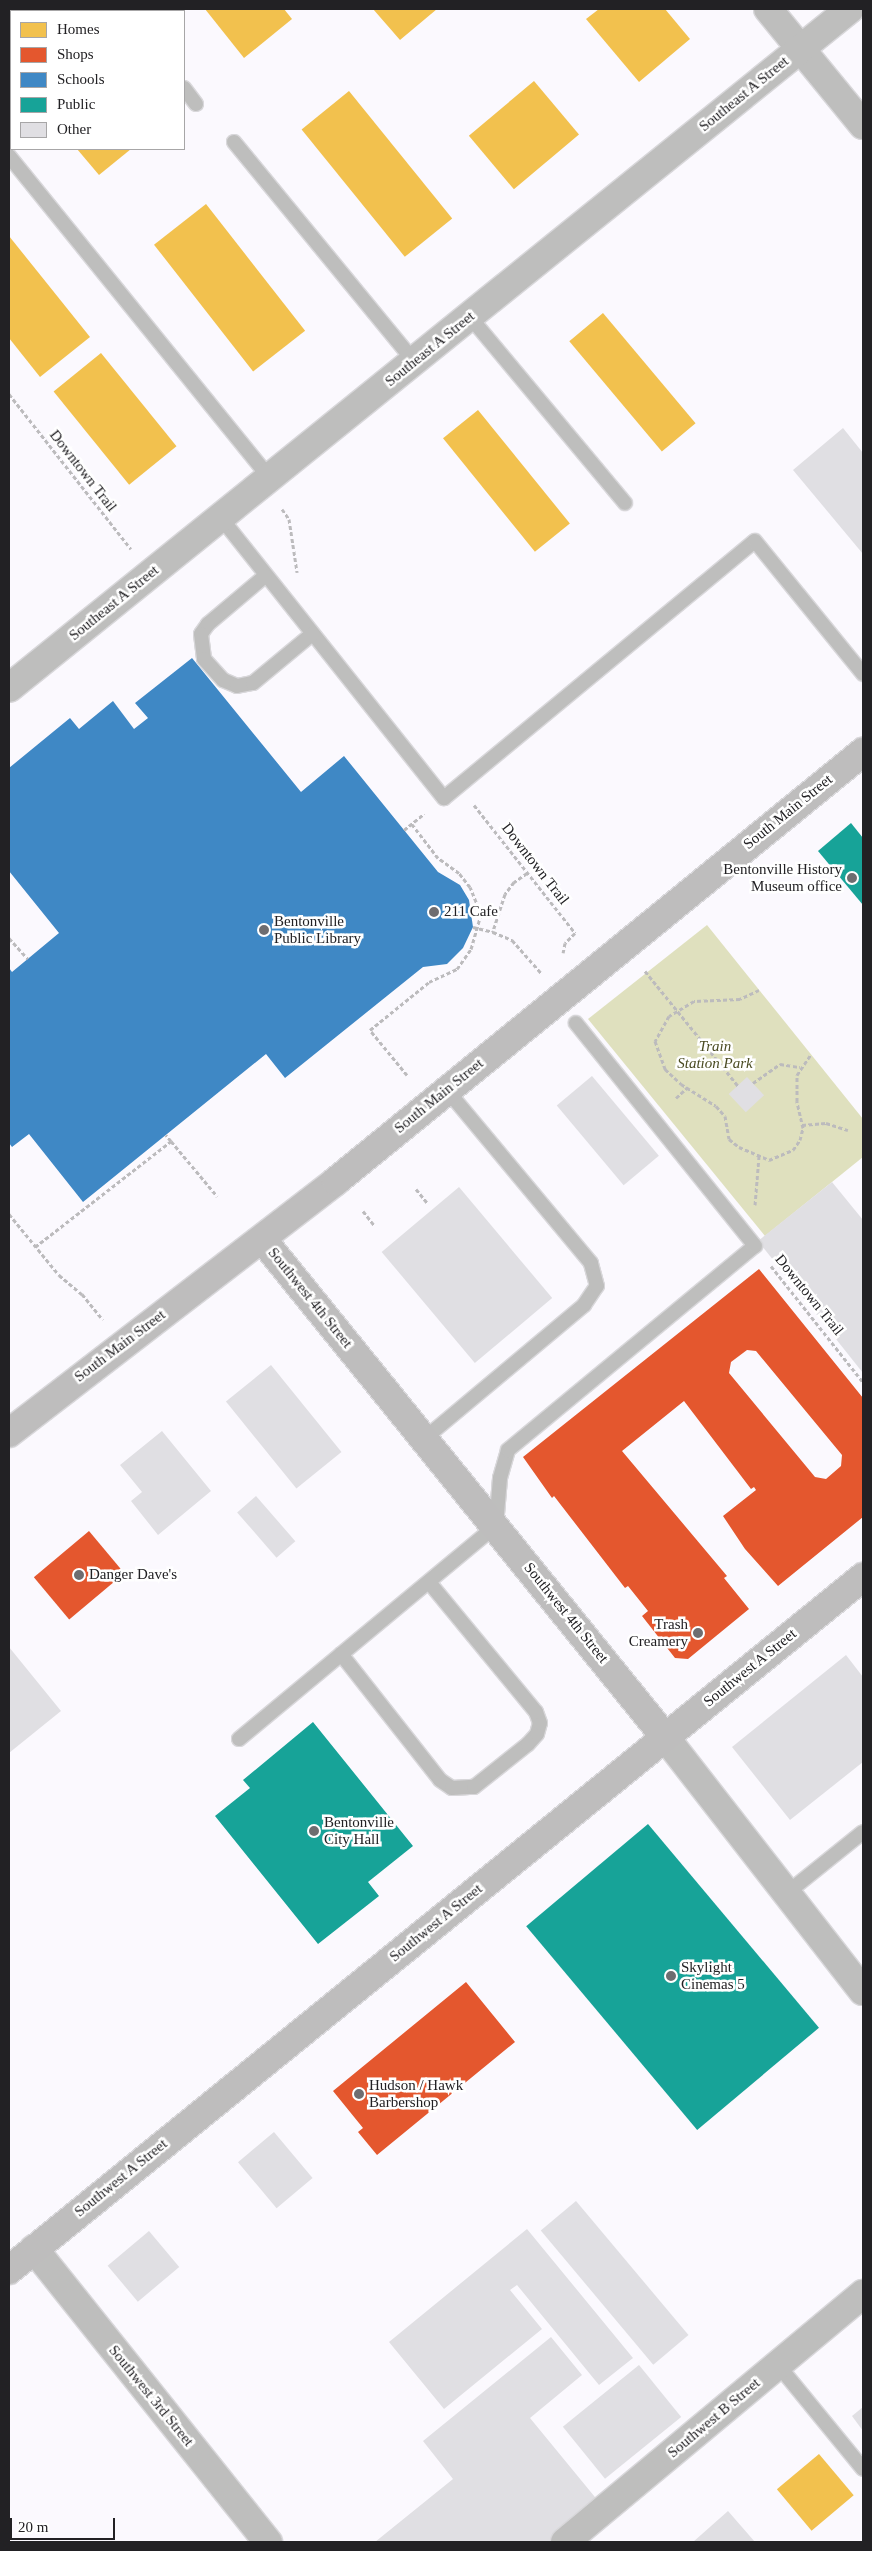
<!DOCTYPE html>
<html>
<head>
<meta charset="utf-8">
<style>
	body { margin:0 }
	#map { position:relative; width:872px; height:2551px; overflow:hidden; background:#fbf9fe; font-family:Georgia,serif }
	div>[style] { position:absolute }
	.green>* { inset:0; background:#dfe0be }
	.homes>* { inset:0; background:#f2c14e; transform-origin:0 0 }
	.shops>* { inset:0; background:#e4572e; transform-origin:0 0 }
	.schools>* { inset:0; background:#3f88c5 }
	.public>* { inset:0; background:#17a398; transform-origin:0 0 }
	.building>* { inset:0; background:#e0dfe3; transform-origin:0 0 }
	.path>* { height:3px; margin-top:-1.5px; transform-origin:0; background:repeating-linear-gradient(90deg,#bcbbbd 0 4px,transparent 0 6.5px) }
	.roads { filter:drop-shadow(1px 0 #d8d7da) drop-shadow(-1px 0 #d8d7da) drop-shadow(0 1px #d8d7da) drop-shadow(0 -1px #d8d7da) }
	.lane>* { height:14px; margin:-7px; padding:0 7px; transform-origin:7px; border-radius:7px; background:#bebebd }
	.street>* { height:28px; margin:-14px; padding:0 14px; transform-origin:14px; border-radius:14px; background:#bebebd }
	.secondary>* { height:28px; margin:-14px; padding:0 14px; transform-origin:14px; border-radius:14px; background:#bebdbd }
	.dots>* { width:14px; height:14px; translate:-50% -50%; box-sizing:border-box; border:2px solid #fff; border-radius:50% }
	span { translate:-50% -50%; white-space:nowrap; text-align:center; line-height:1.15; -webkit-text-stroke:5px #fff; paint-order:stroke }
	.street-label { font-size:15px; color:#222124 }
	.poi-label { font-size:15px; color:#222124 }
	.right { translate:-100% -50%; text-align:right }
	.left { translate:0 -50%; text-align:left }
	.park-label { font-size:15px; color:#4a4b22; font-style:italic }
	.frame { position:absolute; inset:0; border:10px solid #222124; pointer-events:none }
	.legend { position:absolute; left:10px; top:10px; width:175px; height:140px; box-sizing:border-box; background:#fff; border:1px solid #a7a6a7; margin:0; padding:6px 9px; list-style:none; font-size:15px; color:#222124 }
	.legend li { display:flex; align-items:center; gap:10px; height:25px }
	.legend b { width:25px; border:1px solid #a7a6a7 }
	.scale { position:absolute; left:10px; top:2518px; width:105px; height:22px; box-sizing:border-box; border:2px solid #222124; border-top:0; padding-left:6px; font-size:15px; line-height:18px; white-space:nowrap; color:#222124; -webkit-text-stroke:4px #fff; paint-order:stroke }
</style>
</head>
<body>
<div id="map">
	<div class="green">
		<div style="clip-path:polygon(707px 925px,863px 1119px,863px 1157px,765px 1236px,588px 1019px)"></div>
	</div>
	<div class="homes">
		<div style="clip-path:polygon(205px 9px,284px 9px,292px 19px,244px 58px)"></div>
		<div style="clip-path:polygon(373px 9px,437px 9px,400px 40px)"></div>
		<div style="clip-path:polygon(599px 9px,665px 9px,690px 39px,639px 82px,586px 19px)"></div>
		<div style="clip-path:polygon(11px 35px,11px 66px,9px 63px)"></div>
		<div style="left:534px;top:81px;width:70px;height:85px;rotate:50deg"></div>
		<div style="left:349px;top:91px;width:164px;height:61px;rotate:51deg"></div>
		<div style="clip-path:polygon(77px 149px,131px 149px,99px 175px)"></div>
		<div style="left:206px;top:204px;width:161px;height:66px;rotate:52deg"></div>
		<div style="clip-path:polygon(9px 236px,90px 337px,40px 377px,9px 338px)"></div>
		<div style="left:603px;top:313px;width:144px;height:44px;rotate:50deg"></div>
		<div style="left:101px;top:353px;width:120px;height:61px;rotate:51deg"></div>
		<div style="left:478px;top:410px;width:146px;height:45px;rotate:51deg"></div>
		<div style="left:819px;top:2454px;width:54px;height:55px;rotate:50deg"></div>
	</div>
	<div class="shops">
		<div style="clip-path:polygon(evenodd,759px 1269px,863px 1398px,863px 1517px,778px 1586px,745px 1549px,723px 1516px,756px 1490px,754px 1487px,751px 1489px,684px 1401px,622px 1451px,727px 1576px,724px 1578px,749px 1609px,688px 1659px,675px 1658px,642px 1616px,648px 1611px,628px 1586px,625px 1588px,554px 1496px,552px 1498px,523px 1457px,759px 1269px,747px 1350px,756px 1351px,842px 1455px,841px 1466px,826px 1479px,815px 1477px,729px 1373px,731px 1362px,747px 1350px)"></div>
		<div style="left:89px;top:1531px;width:55px;height:72px;rotate:50deg"></div>
		<div style="clip-path:polygon(466px 1982px,515px 2042px,377px 2155px,358px 2132px,363px 2128px,333px 2091px)"></div>
	</div>
	<div class="schools">
		<div style="clip-path:polygon(192px 658px,301px 792px,344px 756px,438px 872px,460px 885px,469px 900px,473px 927px,463px 948px,447px 964px,423px 967px,285px 1078px,266px 1054px,83px 1202px,29px 1134px,12px 1147px,9px 1143px,9px 968px,12px 972px,59px 933px,9px 871px,9px 768px,70px 718px,79px 729px,113px 701px,134px 729px,148px 718px,135px 703px)"></div>
	</div>
	<div class="public">
		<div style="clip-path:polygon(851px 823px,863px 838px,863px 905px,818px 851px)"></div>
		<div style="clip-path:polygon(313px 1722px,413px 1846px,368px 1882px,379px 1896px,318px 1944px,215px 1816px,250px 1788px,243px 1780px)"></div>
		<div style="left:648px;top:1824px;width:266px;height:159px;rotate:50deg"></div>
	</div>
	<div class="building">
		<div style="clip-path:polygon(843px 428px,863px 453px,863px 554px,793px 470px)"></div>
		<div style="left:592px;top:1076px;width:104px;height:46px;rotate:50deg"></div>
		<div style="left:747px;top:1077px;width:25px;height:25px;rotate:47deg"></div>
		<div style="clip-path:polygon(832px 1182px,863px 1220px,863px 1373px,758px 1241px)"></div>
		<div style="left:459px;top:1187px;width:145px;height:101px;rotate:50deg"></div>
		<div style="left:271px;top:1365px;width:112px;height:58px;rotate:51deg"></div>
		<div style="clip-path:polygon(162px 1431px,211px 1491px,158px 1535px,131px 1501px,142px 1492px,120px 1465px)"></div>
		<div style="left:256px;top:1496px;width:60px;height:25px;rotate:49deg"></div>
		<div style="clip-path:polygon(9px 1647px,61px 1711px,9px 1753px)"></div>
		<div style="clip-path:polygon(846px 1655px,863px 1677px,863px 1762px,790px 1820px,732px 1747px)"></div>
		<div style="left:274px;top:2132px;width:60px;height:47px;rotate:50deg"></div>
		<div style="left:576px;top:2201px;width:175px;height:46px;rotate:50deg"></div>
		<div style="clip-path:polygon(527px 2229px,633px 2358px,599px 2385px,517px 2285px,510px 2290px,542px 2329px,444px 2409px,389px 2342px)"></div>
		<div style="left:149px;top:2231px;width:47px;height:54px;rotate:50deg"></div>
		<div style="clip-path:polygon(551px 2337px,582px 2375px,530px 2418px,599px 2502px,549px 2542px,375px 2542px,453px 2479px,423px 2441px)"></div>
		<div style="left:639px;top:2365px;width:67px;height:98px;rotate:51deg"></div>
		<div style="clip-path:polygon(863px 2407px,863px 2431px,852px 2416px)"></div>
		<div style="clip-path:polygon(728px 2511px,755px 2542px,693px 2542px)"></div>
	</div>
	<div class="path">
		<div style="left:9px;top:394px;width:197px;rotate:51.8deg"></div>
		<div style="left:282px;top:509px;width:12px;rotate:55deg"></div>
		<div style="left:289px;top:519px;width:54px;rotate:81.4deg"></div>
		<div style="left:474px;top:805px;width:163px;rotate:51.7deg"></div>
		<div style="left:575px;top:933px;width:14px;rotate:135deg"></div>
		<div style="left:565px;top:943px;width:10px;rotate:101deg"></div>
		<div style="left:404px;top:830px;width:26px;rotate:-39deg"></div>
		<div style="left:527px;top:873px;width:16px;rotate:145deg"></div>
		<div style="left:514px;top:882px;width:15px;rotate:127deg"></div>
		<div style="left:505px;top:894px;width:40px;rotate:108deg"></div>
		<div style="left:493px;top:932px;width:21px;rotate:23deg"></div>
		<div style="left:512px;top:940px;width:45px;rotate:48.6deg"></div>
		<div style="left:473px;top:927px;width:21px;rotate:14deg"></div>
		<div style="left:9px;top:938px;width:28px;rotate:48deg"></div>
		<div style="left:645px;top:971px;width:148px;rotate:51deg"></div>
		<div style="left:759px;top:990px;width:21px;rotate:155deg"></div>
		<div style="left:740px;top:999px;width:46px;rotate:177.5deg"></div>
		<div style="left:694px;top:1001px;width:29px;rotate:149deg"></div>
		<div style="left:669px;top:1016px;width:29px;rotate:119deg"></div>
		<div style="left:655px;top:1041px;width:30px;rotate:70deg"></div>
		<div style="left:665px;top:1069px;width:22px;rotate:43deg"></div>
		<div style="left:681px;top:1084px;width:41px;rotate:32.2deg"></div>
		<div style="left:716px;top:1106px;width:13px;rotate:48deg"></div>
		<div style="left:725px;top:1116px;width:23px;rotate:80deg"></div>
		<div style="left:729px;top:1139px;width:13px;rotate:39deg"></div>
		<div style="left:739px;top:1147px;width:33px;rotate:23deg"></div>
		<div style="left:769px;top:1160px;width:26px;rotate:-23deg"></div>
		<div style="left:793px;top:1150px;width:12px;rotate:-55deg"></div>
		<div style="left:800px;top:1140px;width:12px;rotate:-76deg"></div>
		<div style="left:803px;top:1128px;width:28px;rotate:-103deg"></div>
		<div style="left:797px;top:1101px;width:26px;rotate:-90deg"></div>
		<div style="left:797px;top:1075px;width:25px;rotate:-56deg"></div>
		<div style="left:407px;top:1075px;width:58px;rotate:-129.4deg"></div>
		<div style="left:370px;top:1030px;width:76px;rotate:-39.1deg"></div>
		<div style="left:429px;top:982px;width:31px;rotate:-25deg"></div>
		<div style="left:457px;top:969px;width:24px;rotate:-55deg"></div>
		<div style="left:471px;top:949px;width:36px;rotate:-74deg"></div>
		<div style="left:481px;top:914px;width:29px;rotate:-112deg"></div>
		<div style="left:470px;top:887px;width:18px;rotate:-128deg"></div>
		<div style="left:459px;top:873px;width:26px;rotate:-144deg"></div>
		<div style="left:438px;top:858px;width:44px;rotate:-127.6deg"></div>
		<div style="left:753px;top:1083px;width:33px;rotate:-35deg"></div>
		<div style="left:780px;top:1064px;width:20px;rotate:9deg"></div>
		<div style="left:676px;top:1098px;width:16px;rotate:-43deg"></div>
		<div style="left:802px;top:1125px;width:24px;rotate:-5deg"></div>
		<div style="left:826px;top:1123px;width:23px;rotate:18deg"></div>
		<div style="left:171px;top:1141px;width:72px;rotate:50.1deg"></div>
		<div style="left:416px;top:1189px;width:19px;rotate:51deg"></div>
		<div style="left:755px;top:1205px;width:49px;rotate:-85.3deg"></div>
		<div style="left:363px;top:1211px;width:18px;rotate:52deg"></div>
		<div style="left:9px;top:1214px;width:79px;rotate:50.7deg"></div>
		<div style="left:59px;top:1275px;width:30px;rotate:40deg"></div>
		<div style="left:82px;top:1294px;width:33px;rotate:51deg"></div>
		<div style="left:35px;top:1247px;width:172px;rotate:-37.9deg"></div>
		<div style="left:171px;top:1141px;width:8px;rotate:-130deg"></div>
		<div style="left:771px;top:1266px;width:148px;rotate:51.6deg"></div>
	</div>
	<div class="roads">
		<div class="lane">
			<div style="left:119px;top:9px;width:3px;rotate:45deg"></div>
			<div style="left:184px;top:88px;width:20px;rotate:53deg"></div>
			<div style="left:234px;top:142px;width:283px;rotate:50.6deg"></div>
			<div style="left:9px;top:156px;width:414px;rotate:51deg"></div>
			<div style="left:470px;top:317px;width:242px;rotate:50.2deg"></div>
			<div style="left:221px;top:518px;width:358px;rotate:51.5deg"></div>
			<div style="left:444px;top:798px;width:403px;rotate:-39.6deg"></div>
			<div style="left:755px;top:541px;width:171px;rotate:50.9deg"></div>
			<div style="left:265px;top:576px;width:75px;rotate:139.9deg"></div>
			<div style="left:208px;top:624px;width:12px;rotate:125deg"></div>
			<div style="left:201px;top:634px;width:25px;rotate:83deg"></div>
			<div style="left:204px;top:659px;width:28px;rotate:48deg"></div>
			<div style="left:223px;top:680px;width:15px;rotate:23deg"></div>
			<div style="left:237px;top:686px;width:16px;rotate:-11deg"></div>
			<div style="left:253px;top:683px;width:77px;rotate:-39.7deg"></div>
			<div style="left:424px;top:1439px;width:209px;rotate:-39.9deg"></div>
			<div style="left:584px;top:1305px;width:23px;rotate:-56deg"></div>
			<div style="left:597px;top:1286px;width:24px;rotate:-105deg"></div>
			<div style="left:591px;top:1263px;width:225px;rotate:-129.8deg"></div>
			<div style="left:341px;top:1654px;width:160px;rotate:51.8deg"></div>
			<div style="left:440px;top:1780px;width:14px;rotate:34deg"></div>
			<div style="left:452px;top:1788px;width:22px;rotate:-3deg"></div>
			<div style="left:474px;top:1787px;width:69px;rotate:-38.5deg"></div>
			<div style="left:528px;top:1744px;width:13px;rotate:-48deg"></div>
			<div style="left:537px;top:1734px;width:11px;rotate:-75deg"></div>
			<div style="left:540px;top:1723px;width:12px;rotate:-110deg"></div>
			<div style="left:536px;top:1712px;width:168px;rotate:-129.5deg"></div>
			<div style="left:239px;top:1739px;width:334px;rotate:-39.7deg"></div>
			<div style="left:496px;top:1526px;width:48px;rotate:-85.2deg"></div>
			<div style="left:500px;top:1478px;width:29px;rotate:-74deg"></div>
			<div style="left:508px;top:1450px;width:320px;rotate:-39.6deg"></div>
			<div style="left:755px;top:1246px;width:286px;rotate:-128.8deg"></div>
			<div style="left:787px;top:1893px;width:97px;rotate:-38.8deg"></div>
			<div style="left:778px;top:2365px;width:134px;rotate:50.7deg"></div>
		</div>
		<div class="street">
			<div style="left:768px;top:9px;width:150px;rotate:50.7deg"></div>
			<div style="left:9px;top:688px;width:1081px;rotate:-38.92deg"></div>
			<div style="left:665px;top:1737px;width:322px;rotate:52.1deg"></div>
			<div style="left:34px;top:2249px;width:375px;rotate:51.4deg"></div>
			<div style="left:565px;top:2542px;width:388px;rotate:-39.8deg"></div>
		</div>
		<div class="secondary">
			<div style="left:262px;top:1239px;width:641px;rotate:51.02deg"></div>
			<div style="left:9px;top:1433px;width:413px;rotate:-37.6deg"></div>
			<div style="left:336px;top:1181px;width:680px;rotate:-39.15deg"></div>
			<div style="left:9px;top:2270px;width:1100px;rotate:-39.06deg"></div>
		</div>
	</div>
	<div class="dots">
		<div style="left:852px;top:878px;background:#6e6d70"></div>
		<div style="left:434px;top:912px;background:#6e6d70"></div>
		<div style="left:264px;top:930px;background:#6e6d70"></div>
		<div style="left:79px;top:1575px;background:#6e6d70"></div>
		<div style="left:698px;top:1633px;background:#6e6d70"></div>
		<div style="left:314px;top:1831px;background:#6e6d70"></div>
		<div style="left:671px;top:1976px;background:#6e6d70"></div>
		<div style="left:359px;top:2094px;background:#6e6d70"></div>
	</div>
	<div class="street-label">
		<span style="left:744px;top:94px;rotate:-39deg">Southeast A Street</span>
		<span style="left:430px;top:349px;rotate:-39deg">Southeast A Street</span>
		<span style="left:83px;top:471px;rotate:52deg">Downtown Trail</span>
		<span style="left:114px;top:603px;rotate:-39deg">Southeast A Street</span>
		<span style="left:788px;top:812px;rotate:-39deg">South Main Street</span>
		<span style="left:535px;top:864px;rotate:52deg">Downtown Trail</span>
		<span style="left:439px;top:1096px;rotate:-39deg">South Main Street</span>
		<span style="left:809px;top:1295px;rotate:51deg">Downtown Trail</span>
		<span style="left:310px;top:1298px;rotate:51deg">Southwest 4th Street</span>
		<span style="left:120px;top:1346px;rotate:-37deg">South Main Street</span>
		<span style="left:566px;top:1613px;rotate:51deg">Southwest 4th Street</span>
		<span style="left:750px;top:1668px;rotate:-39deg">Southwest A Street</span>
		<span style="left:436px;top:1923px;rotate:-39deg">Southwest A Street</span>
		<span style="left:121px;top:2178px;rotate:-39deg">Southwest A Street</span>
		<span style="left:151px;top:2396px;rotate:51deg">Southwest 3rd Street</span>
		<span style="left:714px;top:2418px;rotate:-40deg">Southwest B Street</span>
	</div>
	<div class="poi-label">
		<span class="right" style="left:842px;top:878px">Bentonville History<br>Museum office</span>
		<span class="left" style="left:444px;top:912px">211 Cafe</span>
		<span class="left" style="left:274px;top:930px">Bentonville<br>Public Library</span>
		<span class="left" style="left:89px;top:1575px">Danger Dave's</span>
		<span class="right" style="left:688px;top:1633px">Trash<br>Creamery</span>
		<span class="left" style="left:324px;top:1831px">Bentonville<br>City Hall</span>
		<span class="left" style="left:681px;top:1976px">Skylight<br>Cinemas 5</span>
		<span class="left" style="left:369px;top:2094px">Hudson / Hawk<br>Barbershop</span>
	</div>
	<div class="park-label">
		<span style="left:715px;top:1055px">Train<br>Station Park</span>
	</div>
	<div class="frame"></div>
	<ul class="legend">
	<li><b style="height:14px;background:#f2c14e"></b>Homes</li>
	<li><b style="height:14px;background:#e4572e"></b>Shops</li>
	<li><b style="height:14px;background:#3f88c5"></b>Schools</li>
	<li><b style="height:14px;background:#17a398"></b>Public</li>
	<li><b style="height:14px;background:#e0dfe3"></b>Other</li>
	</ul>
	<div class="scale">20 m</div>
</div>
</body>
</html>
